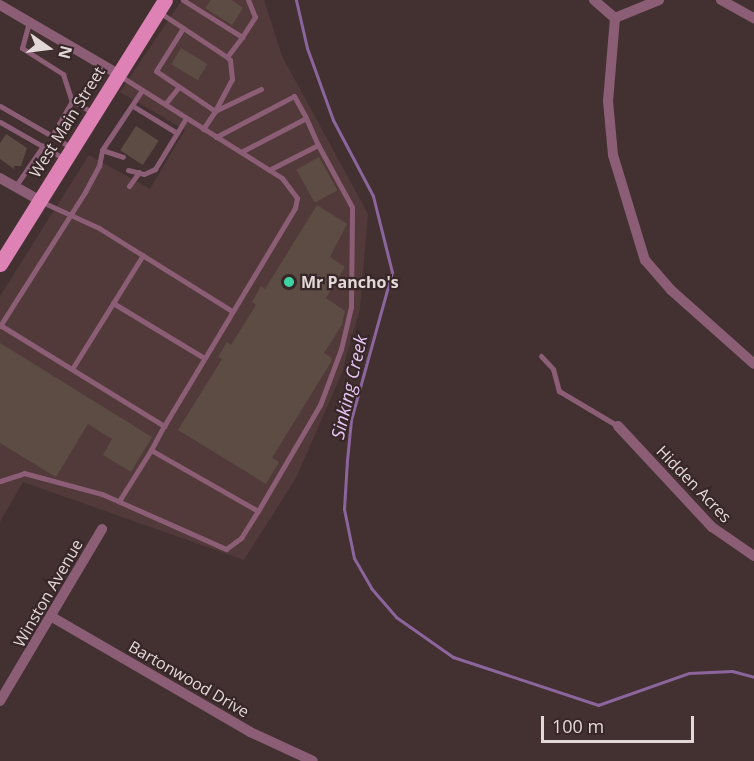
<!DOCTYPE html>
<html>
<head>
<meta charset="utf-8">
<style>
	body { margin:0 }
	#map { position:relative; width:754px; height:761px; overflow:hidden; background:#433132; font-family:"Open Sans",sans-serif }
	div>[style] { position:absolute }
	.built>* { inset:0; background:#52393a }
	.stream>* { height:3px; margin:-1.5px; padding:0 1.5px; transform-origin:1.5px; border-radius:1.5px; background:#8c659c }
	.building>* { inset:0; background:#5c4c44; transform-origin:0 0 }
	.service>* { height:5px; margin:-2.5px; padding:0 2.5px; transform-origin:2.5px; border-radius:2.5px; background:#8c5e76 }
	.minor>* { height:10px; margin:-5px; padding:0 5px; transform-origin:5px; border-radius:5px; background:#8c5e76 }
	.primary>* { height:15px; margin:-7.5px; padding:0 7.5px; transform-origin:7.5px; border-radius:7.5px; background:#de81b5 }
	.dots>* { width:16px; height:16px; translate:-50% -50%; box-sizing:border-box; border:3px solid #382728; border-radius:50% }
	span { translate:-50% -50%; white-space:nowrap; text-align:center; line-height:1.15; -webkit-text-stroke:4.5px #382728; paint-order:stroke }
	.street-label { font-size:16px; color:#e3d8d8 }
	.poi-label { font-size:16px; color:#e3d8d8; font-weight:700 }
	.left { translate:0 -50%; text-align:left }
	.water-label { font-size:18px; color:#e7c5f4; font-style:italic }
	.north { position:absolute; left:18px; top:18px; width:60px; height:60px; -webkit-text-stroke:4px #382728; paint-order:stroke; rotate:104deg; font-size:16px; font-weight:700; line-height:24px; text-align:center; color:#e3d8d8 }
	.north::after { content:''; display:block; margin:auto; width:21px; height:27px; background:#e3d8d8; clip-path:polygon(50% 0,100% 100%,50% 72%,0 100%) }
	.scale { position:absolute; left:541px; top:716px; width:153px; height:27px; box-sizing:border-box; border:3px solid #e3d8d8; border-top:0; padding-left:8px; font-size:18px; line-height:21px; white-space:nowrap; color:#e3d8d8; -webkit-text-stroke:4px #382728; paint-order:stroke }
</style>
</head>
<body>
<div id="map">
	<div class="built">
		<div style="clip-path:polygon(182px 0,264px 0,282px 56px,368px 214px,360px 309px,341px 375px,296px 478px,244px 560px,23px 482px,0 522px,0 296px,89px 155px,150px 189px,185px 130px,120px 92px)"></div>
	</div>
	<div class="stream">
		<div style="left:296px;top:0;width:49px;rotate:77.1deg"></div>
		<div style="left:307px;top:48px;width:77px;rotate:70.1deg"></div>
		<div style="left:333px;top:120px;width:86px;rotate:62.2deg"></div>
		<div style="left:373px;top:196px;width:78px;rotate:76deg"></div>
		<div style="left:392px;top:272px;width:154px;rotate:105.5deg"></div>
		<div style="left:351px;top:420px;width:40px;rotate:95.7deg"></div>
		<div style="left:347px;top:460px;width:49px;rotate:93.5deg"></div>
		<div style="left:344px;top:509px;width:50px;rotate:78.5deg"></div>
		<div style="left:354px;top:558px;width:34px;rotate:60deg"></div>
		<div style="left:371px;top:588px;width:38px;rotate:49deg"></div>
		<div style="left:396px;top:617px;width:70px;rotate:35.1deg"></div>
		<div style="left:453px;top:657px;width:153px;rotate:18.3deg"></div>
		<div style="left:598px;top:705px;width:96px;rotate:-19.4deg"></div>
		<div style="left:689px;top:673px;width:43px;rotate:-2.7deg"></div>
		<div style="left:732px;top:671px;width:23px;rotate:15deg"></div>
	</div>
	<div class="building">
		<div style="clip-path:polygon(211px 0,232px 0,243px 8px,232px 25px,205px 8px)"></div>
		<div style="left:181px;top:48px;width:31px;height:19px;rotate:31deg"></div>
		<div style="left:136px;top:126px;width:27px;height:29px;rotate:33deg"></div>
		<div style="clip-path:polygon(6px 134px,27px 148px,21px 166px,14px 166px,14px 169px,0 159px,0 143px)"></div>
		<div style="left:319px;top:157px;width:38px;height:26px;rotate:61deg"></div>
		<div style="clip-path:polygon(317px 205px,347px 224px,330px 257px,345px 267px,326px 298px,345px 311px,342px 325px,324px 353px,332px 358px,331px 362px,272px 458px,279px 462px,266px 484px,178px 430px,222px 359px,218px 357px,227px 342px,231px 345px,256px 305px,252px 302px,261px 286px,265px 289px)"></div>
		<div style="clip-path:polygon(0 343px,152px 437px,131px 472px,103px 455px,112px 439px,88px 424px,56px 477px,0 443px)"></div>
	</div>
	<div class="service">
		<div style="left:183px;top:0;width:70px;rotate:32.1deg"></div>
		<div style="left:242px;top:37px;width:24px;rotate:-57deg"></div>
		<div style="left:255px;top:17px;width:18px;rotate:-112deg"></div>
		<div style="left:159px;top:12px;width:82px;rotate:33.5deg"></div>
		<div style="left:227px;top:57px;width:4px;rotate:45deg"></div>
		<div style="left:230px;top:60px;width:19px;rotate:84deg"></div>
		<div style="left:232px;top:79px;width:36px;rotate:118deg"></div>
		<div style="left:215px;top:111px;width:71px;rotate:-145.9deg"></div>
		<div style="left:156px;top:71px;width:51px;rotate:-57.9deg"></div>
		<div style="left:29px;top:22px;width:27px;rotate:105deg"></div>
		<div style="left:22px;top:48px;width:49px;rotate:32.4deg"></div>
		<div style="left:63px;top:74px;width:28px;rotate:72deg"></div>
		<div style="left:227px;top:57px;width:25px;rotate:-53deg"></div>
		<div style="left:165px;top:104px;width:21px;rotate:-51deg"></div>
		<div style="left:0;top:106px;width:60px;rotate:30deg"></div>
		<div style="left:0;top:122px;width:73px;rotate:29.7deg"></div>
		<div style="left:203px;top:129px;width:22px;rotate:-56deg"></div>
		<div style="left:215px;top:111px;width:51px;rotate:-25.6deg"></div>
		<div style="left:177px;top:133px;width:17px;rotate:-59deg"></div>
		<div style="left:216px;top:137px;width:88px;rotate:-27.7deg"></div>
		<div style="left:294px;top:96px;width:25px;rotate:61deg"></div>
		<div style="left:72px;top:148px;width:23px;rotate:-149deg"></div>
		<div style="left:52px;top:136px;width:40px;rotate:-60.3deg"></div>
		<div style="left:72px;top:101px;width:23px;rotate:29deg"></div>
		<div style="left:102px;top:150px;width:22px;rotate:18deg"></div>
		<div style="left:241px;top:152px;width:73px;rotate:-27.6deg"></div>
		<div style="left:306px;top:118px;width:30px;rotate:66deg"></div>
		<div style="left:318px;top:145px;width:55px;rotate:153deg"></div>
		<div style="left:128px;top:170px;width:16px;rotate:14deg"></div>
		<div style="left:144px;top:174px;width:12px;rotate:-24deg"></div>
		<div style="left:155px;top:169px;width:42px;rotate:-58.6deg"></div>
		<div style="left:177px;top:133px;width:52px;rotate:-148.5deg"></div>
		<div style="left:129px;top:186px;width:17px;rotate:-54deg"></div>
		<div style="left:15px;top:187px;width:50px;rotate:-55.7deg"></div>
		<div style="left:40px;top:201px;width:65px;rotate:24.6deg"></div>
		<div style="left:99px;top:228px;width:157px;rotate:32deg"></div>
		<div style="left:113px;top:303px;width:106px;rotate:31.1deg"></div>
		<div style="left:0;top:325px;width:193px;rotate:31.6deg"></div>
		<div style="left:164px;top:426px;width:254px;rotate:-59deg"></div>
		<div style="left:295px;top:208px;width:10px;rotate:-79deg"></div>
		<div style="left:297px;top:198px;width:25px;rotate:-127deg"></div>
		<div style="left:282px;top:178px;width:191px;rotate:-147.8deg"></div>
		<div style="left:0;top:326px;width:159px;rotate:-57.6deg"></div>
		<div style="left:85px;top:192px;width:30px;rotate:-62deg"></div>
		<div style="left:99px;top:166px;width:16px;rotate:-79deg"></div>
		<div style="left:102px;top:150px;width:72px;rotate:-56.3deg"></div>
		<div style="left:541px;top:356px;width:18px;rotate:47deg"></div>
		<div style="left:553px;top:369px;width:23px;rotate:75deg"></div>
		<div style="left:559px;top:391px;width:69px;rotate:30.7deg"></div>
		<div style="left:72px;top:369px;width:134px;rotate:-58.1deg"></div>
		<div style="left:151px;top:450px;width:27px;rotate:-62deg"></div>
		<div style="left:0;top:481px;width:25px;rotate:-18deg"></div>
		<div style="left:24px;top:473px;width:81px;rotate:15.1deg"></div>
		<div style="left:102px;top:494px;width:136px;rotate:23.9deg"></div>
		<div style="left:226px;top:549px;width:19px;rotate:-36deg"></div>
		<div style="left:241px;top:538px;width:32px;rotate:-58deg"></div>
		<div style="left:258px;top:511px;width:123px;rotate:-150.3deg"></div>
		<div style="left:151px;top:450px;width:60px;rotate:122.1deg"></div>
		<div style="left:258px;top:511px;width:123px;rotate:-59.7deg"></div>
		<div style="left:320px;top:405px;width:60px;rotate:-69.4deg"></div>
		<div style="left:341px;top:349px;width:43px;rotate:-76.6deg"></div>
		<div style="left:351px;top:307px;width:100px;rotate:-89.4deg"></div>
		<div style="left:352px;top:207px;width:71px;rotate:-118.7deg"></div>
	</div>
	<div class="minor">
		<div style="left:594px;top:0;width:28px;rotate:41deg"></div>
		<div style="left:659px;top:0;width:48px;rotate:157.8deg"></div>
		<div style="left:615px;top:18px;width:83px;rotate:94.8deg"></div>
		<div style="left:608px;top:101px;width:54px;rotate:84.7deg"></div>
		<div style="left:613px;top:155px;width:110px;rotate:73.1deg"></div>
		<div style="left:645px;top:260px;width:40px;rotate:49deg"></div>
		<div style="left:671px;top:290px;width:111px;rotate:41.7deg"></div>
		<div style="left:721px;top:0;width:38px;rotate:29deg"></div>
		<div style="left:0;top:5px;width:137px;rotate:30.3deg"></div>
		<div style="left:0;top:178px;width:45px;rotate:29.4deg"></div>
		<div style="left:618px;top:426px;width:138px;rotate:47.1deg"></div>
		<div style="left:712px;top:527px;width:51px;rotate:34.6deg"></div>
		<div style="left:52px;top:617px;width:229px;rotate:30.1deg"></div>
		<div style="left:250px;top:732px;width:69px;rotate:24.7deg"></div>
		<div style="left:0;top:701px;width:200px;rotate:-59.3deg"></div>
	</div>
	<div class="primary">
		<div style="left:0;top:264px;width:311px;rotate:-58deg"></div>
	</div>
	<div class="dots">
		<div style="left:289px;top:282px;background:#3dd4a3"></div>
	</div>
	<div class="street-label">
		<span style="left:67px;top:122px;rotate:-58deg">West Main Street</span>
		<span style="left:694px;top:484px;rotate:46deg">Hidden Acres</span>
		<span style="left:48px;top:593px;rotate:-60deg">Winston Avenue</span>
		<span style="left:189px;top:679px;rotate:30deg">Bartonwood Drive</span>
	</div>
	<div class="poi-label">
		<span class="left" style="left:301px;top:282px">Mr Pancho's</span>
	</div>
	<div class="water-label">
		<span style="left:349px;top:387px;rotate:-77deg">Sinking Creek</span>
	</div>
	<div class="north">N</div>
	<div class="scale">100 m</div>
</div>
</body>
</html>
